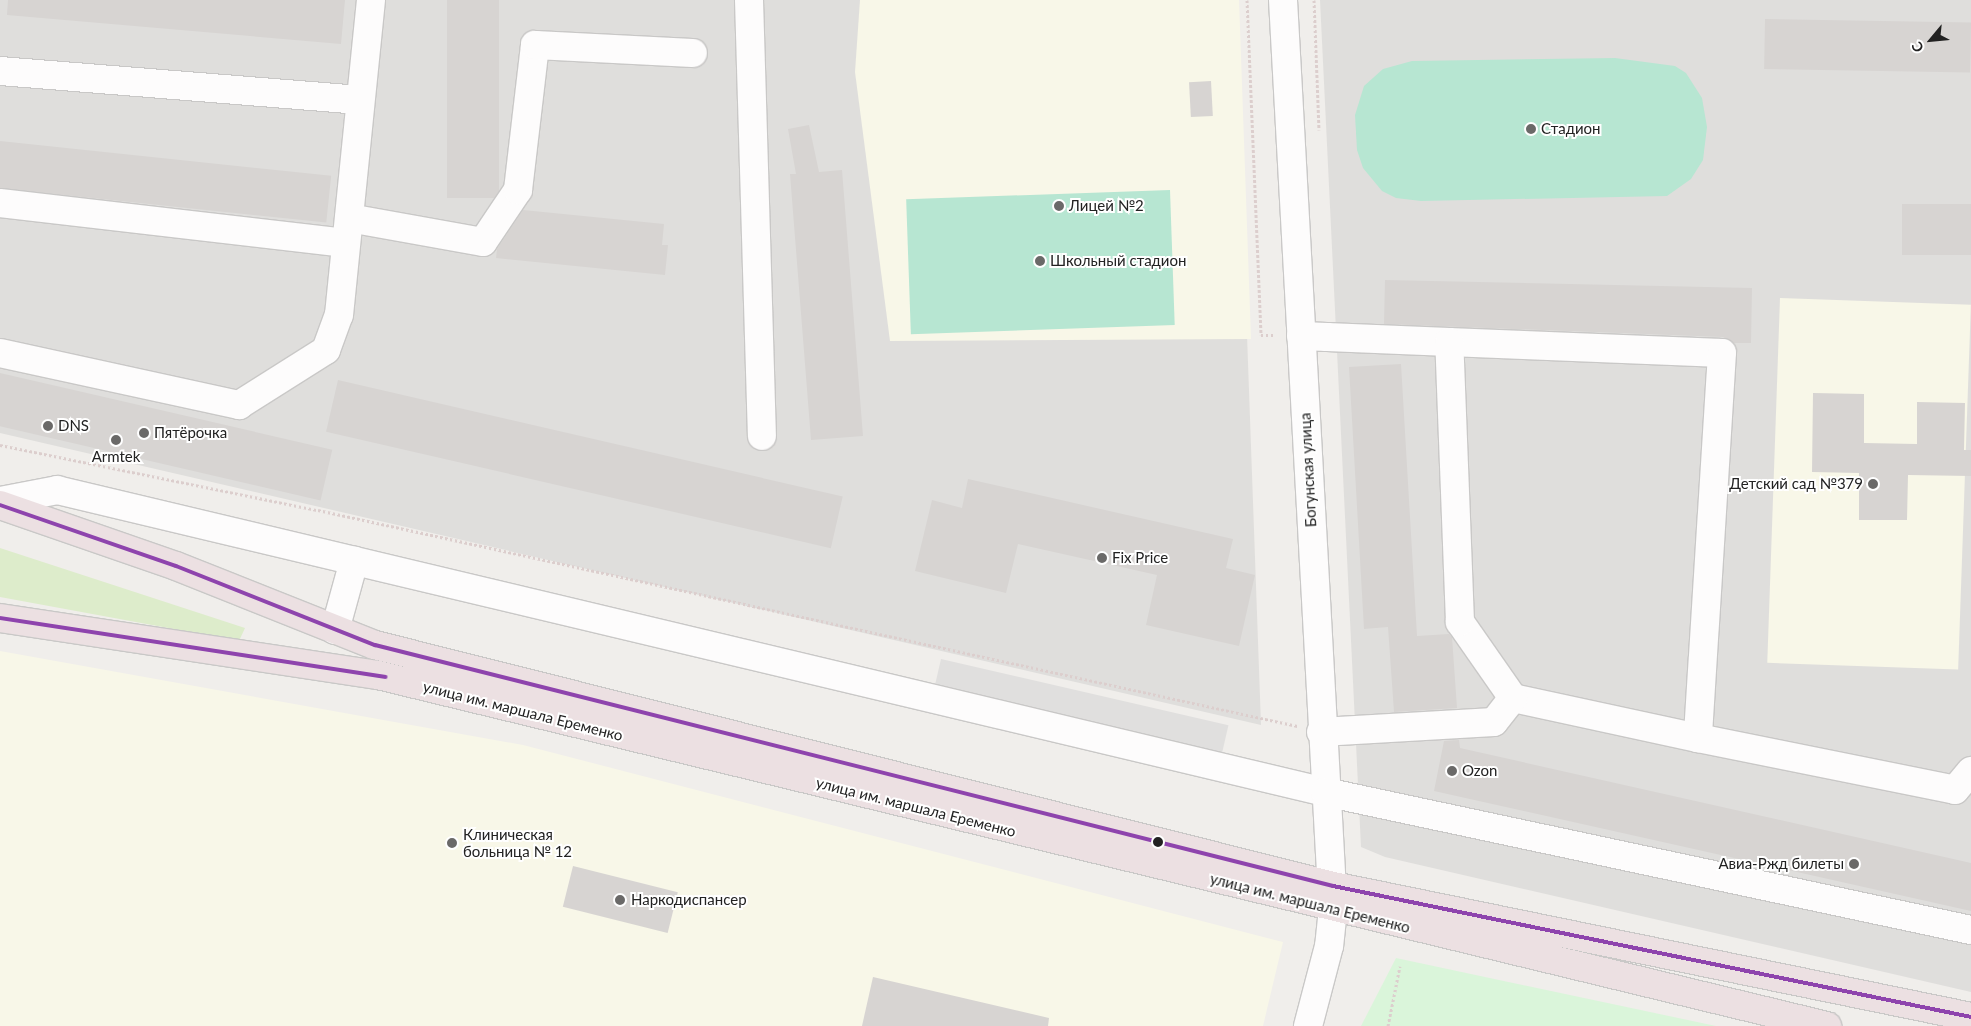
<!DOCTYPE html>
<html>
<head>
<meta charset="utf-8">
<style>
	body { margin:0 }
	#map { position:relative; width:1971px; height:1026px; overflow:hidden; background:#f0eeeb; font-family:Lato,sans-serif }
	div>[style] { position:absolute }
	.residential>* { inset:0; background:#dfdedc }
	.education>* { inset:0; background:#f8f7e8; transform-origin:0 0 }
	.grass>* { inset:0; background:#ddeccb }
	.park>* { inset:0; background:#daf5da }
	.pitch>* { inset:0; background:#b7e6d2; transform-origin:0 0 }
	.parking>* { inset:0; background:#e0dfde; transform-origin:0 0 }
	.building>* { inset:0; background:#d7d4d2; transform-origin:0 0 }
	.path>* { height:3px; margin-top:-1.5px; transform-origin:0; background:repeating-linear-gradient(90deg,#dccecd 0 2.5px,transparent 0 5px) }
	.roads { filter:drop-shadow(1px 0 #c9c8c7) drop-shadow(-1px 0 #c9c8c7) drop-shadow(0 1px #c9c8c7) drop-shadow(0 -1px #c9c8c7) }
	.minor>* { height:28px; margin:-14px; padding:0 14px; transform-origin:14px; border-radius:14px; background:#fdfcfc }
	.highway>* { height:28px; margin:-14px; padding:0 14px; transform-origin:14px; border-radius:14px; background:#ece0e2 }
	.bus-1>* { height:4px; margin:-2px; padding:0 2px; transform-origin:2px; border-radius:2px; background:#8e44ad }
	.dots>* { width:14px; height:14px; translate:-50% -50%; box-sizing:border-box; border:2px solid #fff; border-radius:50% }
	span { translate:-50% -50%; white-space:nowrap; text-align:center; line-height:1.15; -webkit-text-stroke:4px #fff; paint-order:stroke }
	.poi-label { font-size:15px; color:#222 }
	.left { translate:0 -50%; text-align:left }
	.right { translate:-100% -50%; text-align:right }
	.street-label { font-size:15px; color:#222 }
	.north { position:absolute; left:1906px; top:15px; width:50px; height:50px; -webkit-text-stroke:4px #fff; paint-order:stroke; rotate:242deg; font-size:14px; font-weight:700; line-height:20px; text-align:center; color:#222 }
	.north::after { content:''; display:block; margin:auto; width:18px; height:22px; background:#222; clip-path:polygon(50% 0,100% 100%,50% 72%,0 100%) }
</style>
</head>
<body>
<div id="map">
	<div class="residential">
		<div style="clip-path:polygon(0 0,1235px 0,1261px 725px,0 433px)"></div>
		<div style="clip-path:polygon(1320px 0,1971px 0,1971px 992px,1385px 857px,1361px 847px)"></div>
	</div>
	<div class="education">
		<div style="clip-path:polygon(860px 0,1239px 0,1251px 339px,890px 341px,855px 72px)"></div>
		<div style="left:1780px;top:298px;width:191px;height:365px;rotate:2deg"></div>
		<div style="clip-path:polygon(0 651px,523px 745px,1283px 942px,1263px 1026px,0 1026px)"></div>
	</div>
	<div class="grass">
		<div style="clip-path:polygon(0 548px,245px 628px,239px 641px,0 597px)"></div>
	</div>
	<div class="park">
		<div style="clip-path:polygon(1396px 958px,1716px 1026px,1361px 1026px)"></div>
	</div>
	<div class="pitch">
		<div style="clip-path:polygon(1615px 58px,1675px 66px,1686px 73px,1702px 98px,1707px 127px,1703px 160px,1691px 179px,1667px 196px,1421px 201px,1396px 198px,1382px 191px,1363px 168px,1357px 150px,1355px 115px,1364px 86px,1383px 69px,1412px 61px)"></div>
		<div style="left:1170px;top:190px;width:135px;height:264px;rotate:88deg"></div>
	</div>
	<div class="parking">
		<div style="left:941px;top:659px;width:295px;height:42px;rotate:13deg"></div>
	</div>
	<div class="building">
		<div style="clip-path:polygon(8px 0,345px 0,341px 44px,7px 15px)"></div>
		<div style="left:447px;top:0;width:52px;height:198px"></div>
		<div style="left:1765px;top:19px;width:206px;height:50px;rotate:1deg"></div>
		<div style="left:1211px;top:81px;width:35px;height:22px;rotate:87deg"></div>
		<div style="clip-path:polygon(809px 125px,819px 172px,842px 170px,863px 436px,811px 440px,790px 174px,796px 174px,788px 129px)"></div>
		<div style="left:0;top:141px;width:333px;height:47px;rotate:6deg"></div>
		<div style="left:1902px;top:204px;width:69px;height:51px"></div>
		<div style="clip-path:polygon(523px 210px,664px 224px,662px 245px,668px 245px,665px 275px,496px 258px,497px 249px)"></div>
		<div style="clip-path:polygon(1385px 280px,1752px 288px,1751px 343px,1733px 343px,1723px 337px,1384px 324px)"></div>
		<div style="clip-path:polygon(1401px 364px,1417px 636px,1449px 634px,1452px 637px,1457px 708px,1394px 712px,1388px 627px,1364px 629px,1349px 367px)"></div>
		<div style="left:0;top:373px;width:341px;height:52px;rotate:13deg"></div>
		<div style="left:338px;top:380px;width:518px;height:53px;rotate:13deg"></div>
		<div style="clip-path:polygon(1813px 393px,1864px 394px,1864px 443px,1917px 444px,1917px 402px,1965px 403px,1964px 450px,1971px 450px,1971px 476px,1908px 475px,1907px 520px,1859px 520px,1859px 473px,1812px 472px)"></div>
		<div style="clip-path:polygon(968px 479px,1233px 539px,1226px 568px,1255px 575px,1239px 646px,1146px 625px,1157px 575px,1018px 544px,1006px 593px,915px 571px,932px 500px,962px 508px)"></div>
		<div style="clip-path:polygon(1459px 740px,1460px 748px,1971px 863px,1971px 911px,1434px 791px,1444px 741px)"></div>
		<div style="left:573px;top:866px;width:108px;height:42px;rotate:14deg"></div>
		<div style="clip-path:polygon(873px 977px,1049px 1018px,1048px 1026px,862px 1026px)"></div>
	</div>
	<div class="path">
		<div style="left:1247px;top:0;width:335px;rotate:87.6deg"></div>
		<div style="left:1261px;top:335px;width:14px"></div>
		<div style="left:1314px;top:0;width:130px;rotate:87.8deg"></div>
		<div style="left:0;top:445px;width:325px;rotate:11.6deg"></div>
		<div style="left:318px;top:510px;width:1003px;rotate:12.44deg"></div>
		<div style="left:1388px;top:1026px;width:61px;rotate:-78.7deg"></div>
	</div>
	<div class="roads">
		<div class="minor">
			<div style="left:749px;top:0;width:436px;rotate:88.3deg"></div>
			<div style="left:1283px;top:0;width:910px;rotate:86.85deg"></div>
			<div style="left:1333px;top:909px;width:37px;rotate:96deg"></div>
			<div style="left:1329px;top:946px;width:83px;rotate:104.7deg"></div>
			<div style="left:0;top:71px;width:361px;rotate:4.6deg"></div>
			<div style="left:0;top:203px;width:348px;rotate:6.6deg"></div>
			<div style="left:349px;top:218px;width:136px;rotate:10.2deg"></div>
			<div style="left:483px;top:242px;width:63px;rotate:-56.1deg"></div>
			<div style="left:518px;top:190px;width:146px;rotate:-83.3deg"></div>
			<div style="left:535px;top:45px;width:158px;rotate:2.9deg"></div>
			<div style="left:1301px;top:336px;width:26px;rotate:2deg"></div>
			<div style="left:1327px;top:337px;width:122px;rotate:2.3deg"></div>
			<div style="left:1449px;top:342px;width:273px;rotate:2.3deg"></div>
			<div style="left:1722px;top:353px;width:386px;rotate:93.6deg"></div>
			<div style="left:1698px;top:738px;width:189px;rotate:-167.8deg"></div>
			<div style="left:1513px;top:698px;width:93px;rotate:-124.9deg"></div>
			<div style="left:1460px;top:622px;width:280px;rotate:-92.2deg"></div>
			<div style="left:0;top:353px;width:245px;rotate:12.3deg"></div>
			<div style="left:239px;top:405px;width:103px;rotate:-32.3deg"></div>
			<div style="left:326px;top:350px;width:37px;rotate:-70deg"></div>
			<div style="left:339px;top:315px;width:317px;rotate:-84.2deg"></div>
			<div style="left:0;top:501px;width:58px;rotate:-10.9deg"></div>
			<div style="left:57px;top:490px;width:1303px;rotate:13.4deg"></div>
			<div style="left:1325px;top:792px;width:661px;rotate:12.06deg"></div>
			<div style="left:335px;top:630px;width:72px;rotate:-74.6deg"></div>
			<div style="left:1321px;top:732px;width:173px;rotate:-3.3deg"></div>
			<div style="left:1494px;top:722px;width:31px;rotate:-52deg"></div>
			<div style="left:1698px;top:738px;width:262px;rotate:11.4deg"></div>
			<div style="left:1955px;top:790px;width:25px;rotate:-50deg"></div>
		</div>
		<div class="highway">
			<div style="left:0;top:505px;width:186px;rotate:19.1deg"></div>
			<div style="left:176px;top:566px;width:214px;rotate:21.7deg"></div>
			<div style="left:375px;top:645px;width:988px;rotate:14.12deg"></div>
			<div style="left:1333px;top:886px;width:651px;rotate:11.6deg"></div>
			<div style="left:0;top:618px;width:382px;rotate:8.6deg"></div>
			<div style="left:378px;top:675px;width:1491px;rotate:13.62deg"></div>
		</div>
	</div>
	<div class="bus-1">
		<div style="left:0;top:505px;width:186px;rotate:19.1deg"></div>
		<div style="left:176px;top:566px;width:214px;rotate:21.7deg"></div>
		<div style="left:375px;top:645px;width:988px;rotate:14.12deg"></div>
		<div style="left:1333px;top:886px;width:651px;rotate:11.6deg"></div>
		<div style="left:0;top:618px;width:390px;rotate:8.7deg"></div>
	</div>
	<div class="dots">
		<div style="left:1531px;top:129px;background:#6a6968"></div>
		<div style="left:1059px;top:206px;background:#6a6968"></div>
		<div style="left:1040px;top:261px;background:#6a6968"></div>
		<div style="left:48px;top:426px;background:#6a6968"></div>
		<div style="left:144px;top:433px;background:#6a6968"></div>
		<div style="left:116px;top:440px;background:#6a6968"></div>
		<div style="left:1873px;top:484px;background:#6a6968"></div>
		<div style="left:1102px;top:558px;background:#6a6968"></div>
		<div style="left:1452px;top:771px;background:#6a6968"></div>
		<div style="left:1158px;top:842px;background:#222"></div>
		<div style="left:452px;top:843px;background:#6a6968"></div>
		<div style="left:1854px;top:864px;background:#6a6968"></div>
		<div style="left:620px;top:900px;background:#6a6968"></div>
	</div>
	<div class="poi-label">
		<span class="left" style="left:1541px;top:129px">Стадион</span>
		<span class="left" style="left:1069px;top:206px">Лицей №2</span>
		<span class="left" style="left:1050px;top:261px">Школьный стадион</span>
		<span class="left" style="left:58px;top:426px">DNS</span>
		<span class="left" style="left:154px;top:433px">Пятёрочка</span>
		<span style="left:116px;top:457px">Armtek</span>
		<span class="right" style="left:1863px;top:484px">Детский сад №379</span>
		<span class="left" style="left:1112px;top:558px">Fix Price</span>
		<span class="left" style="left:1462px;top:771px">Ozon</span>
		<span class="left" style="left:463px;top:843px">Клиническая<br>больница № 12</span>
		<span class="right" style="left:1844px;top:864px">Авиа-Ржд билеты</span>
		<span class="left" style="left:631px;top:900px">Наркодиспансер</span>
	</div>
	<div class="street-label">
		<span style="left:1308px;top:470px;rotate:-93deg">Богунская улица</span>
		<span style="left:523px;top:711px;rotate:14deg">улица им. маршала Еременко</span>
		<span style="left:916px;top:807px;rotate:14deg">улица им. маршала Еременко</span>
		<span style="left:1310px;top:903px;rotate:14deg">улица им. маршала Еременко</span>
	</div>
	<div class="north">С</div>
</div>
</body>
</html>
